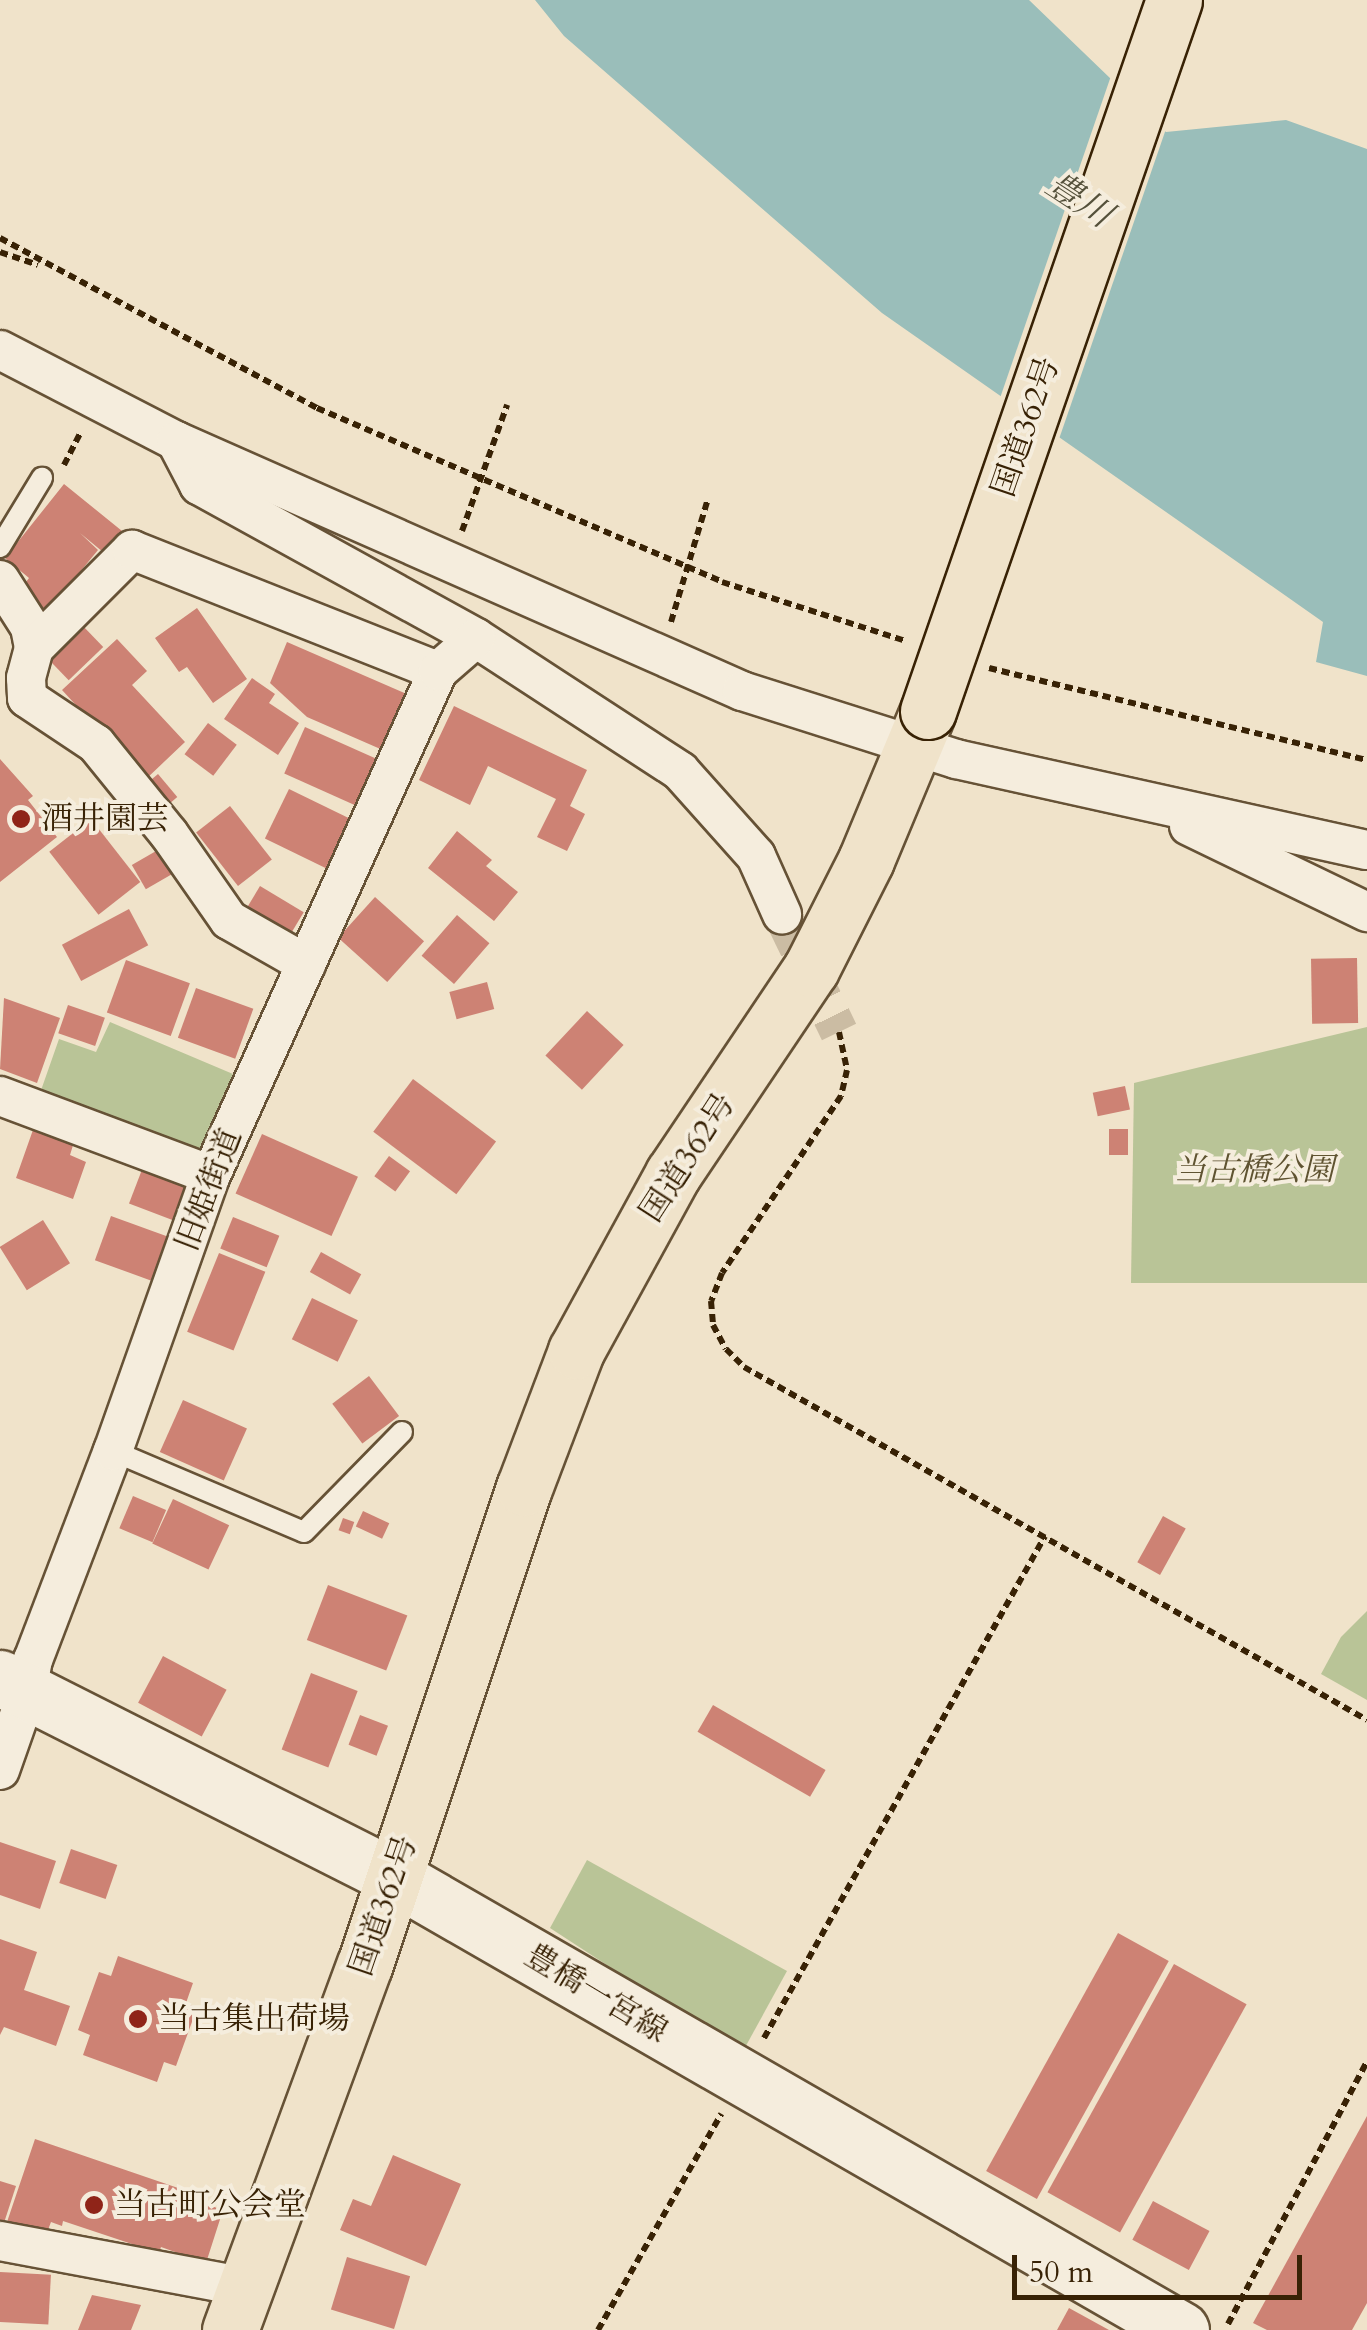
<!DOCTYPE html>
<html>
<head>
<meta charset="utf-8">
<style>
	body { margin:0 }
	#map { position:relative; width:1367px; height:2330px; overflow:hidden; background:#f0e3ca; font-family:Cardo,"Noto Serif JP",serif }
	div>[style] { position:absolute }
	.green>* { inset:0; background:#b9c497 }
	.water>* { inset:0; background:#9abeba }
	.pier>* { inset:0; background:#f0e3ca }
	.building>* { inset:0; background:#cd8274; transform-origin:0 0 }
	.street-tunnel>* { height:38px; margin-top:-19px; transform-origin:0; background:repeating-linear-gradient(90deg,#cbbca3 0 38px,transparent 0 57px) }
	.path>* { height:6px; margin-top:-3px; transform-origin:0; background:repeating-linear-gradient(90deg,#382205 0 8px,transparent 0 13px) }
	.roads { filter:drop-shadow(2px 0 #665236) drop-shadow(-2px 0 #665236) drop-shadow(0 2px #665236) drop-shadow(0 -2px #665236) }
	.lane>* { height:20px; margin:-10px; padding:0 10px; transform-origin:10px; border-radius:10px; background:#f5eddd }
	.street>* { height:38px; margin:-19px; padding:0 19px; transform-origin:19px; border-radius:19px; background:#f5eddd }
	.secondary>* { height:55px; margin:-27.5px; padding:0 27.5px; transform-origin:27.5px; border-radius:27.5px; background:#f5eddd }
	.highway>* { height:55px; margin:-27.5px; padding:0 27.5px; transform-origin:27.5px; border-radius:27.5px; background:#f0e3ca }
	.bridges { filter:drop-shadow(2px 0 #382205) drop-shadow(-2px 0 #382205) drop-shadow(0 2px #382205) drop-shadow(0 -2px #382205) }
	.highway-bridge>* { height:55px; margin:-27.5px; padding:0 27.5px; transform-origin:27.5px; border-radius:27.5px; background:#f0e3ca }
	.dots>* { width:28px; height:28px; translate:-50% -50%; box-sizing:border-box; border:5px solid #f5eddd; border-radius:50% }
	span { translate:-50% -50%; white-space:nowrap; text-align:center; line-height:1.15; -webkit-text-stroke:8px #f5eddd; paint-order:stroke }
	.street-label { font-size:32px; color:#382205 }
	.poi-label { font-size:32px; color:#382205 }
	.left { translate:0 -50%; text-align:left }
	.park-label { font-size:32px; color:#5f5331; font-style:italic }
	.water-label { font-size:35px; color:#55513b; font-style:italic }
	.scale { position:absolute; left:1012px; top:2255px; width:290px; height:45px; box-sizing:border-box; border:5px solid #382205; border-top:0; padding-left:12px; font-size:30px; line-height:35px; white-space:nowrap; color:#382205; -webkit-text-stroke:8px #f5eddd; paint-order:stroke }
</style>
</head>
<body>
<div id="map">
	<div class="green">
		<div style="clip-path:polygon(110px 1022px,233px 1074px,197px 1154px,39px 1096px,59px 1039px,96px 1052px)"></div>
		<div style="clip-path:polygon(1367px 1027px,1367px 1283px,1131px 1283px,1134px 1083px)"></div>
		<div style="clip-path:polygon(1367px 1611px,1367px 1700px,1321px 1674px,1341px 1637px)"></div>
		<div style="clip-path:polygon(587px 1860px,787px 1971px,742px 2053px,550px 1928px)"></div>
	</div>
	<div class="water">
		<div style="clip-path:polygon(535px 0,1029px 0,1166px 132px,1286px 120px,1367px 149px,1367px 676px,1316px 662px,1323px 622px,882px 313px,564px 36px)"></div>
	</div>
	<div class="pier">
		<div style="clip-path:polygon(1112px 73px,1167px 126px,1058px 442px,999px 401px)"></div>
	</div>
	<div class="building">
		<div style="clip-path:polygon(64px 484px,127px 535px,109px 557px,80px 533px,98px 550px,47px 612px,20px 590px,29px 578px,5px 558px)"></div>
		<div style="clip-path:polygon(197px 608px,247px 679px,213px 703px,187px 667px,179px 672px,155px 638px)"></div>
		<div style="left:81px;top:624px;width:32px;height:48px;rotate:46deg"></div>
		<div style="clip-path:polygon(117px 639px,147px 671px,132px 685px,185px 742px,145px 780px,62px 690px)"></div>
		<div style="clip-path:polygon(287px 642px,409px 695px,385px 751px,307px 717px,270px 683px)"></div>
		<div style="clip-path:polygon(252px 678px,275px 694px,269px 703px,299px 723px,278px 755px,224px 719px)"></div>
		<div style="clip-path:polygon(454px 706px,587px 770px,570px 806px,585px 814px,567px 851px,537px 837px,556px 799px,488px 766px,470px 805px,419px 780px)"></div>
		<div style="left:208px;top:723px;width:36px;height:39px;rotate:37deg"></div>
		<div style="left:305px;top:727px;width:80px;height:51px;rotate:24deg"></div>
		<div style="clip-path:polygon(0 759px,33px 796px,28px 800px,57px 837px,0 882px)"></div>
		<div style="left:158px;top:774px;width:30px;height:17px;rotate:50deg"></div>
		<div style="left:289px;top:789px;width:68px;height:55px;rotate:26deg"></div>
		<div style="left:230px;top:806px;width:68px;height:43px;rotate:52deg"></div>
		<div style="left:91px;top:819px;width:80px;height:53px;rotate:52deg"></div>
		<div style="clip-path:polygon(457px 831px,492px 860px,486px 866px,518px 892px,494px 921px,428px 868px)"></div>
		<div style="left:163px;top:847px;width:28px;height:36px;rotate:60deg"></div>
		<div style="left:260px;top:886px;width:51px;height:35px;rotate:31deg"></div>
		<div style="left:375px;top:897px;width:66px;height:55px;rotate:42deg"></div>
		<div style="left:129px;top:909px;width:41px;height:76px;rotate:62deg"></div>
		<div style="left:457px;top:915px;width:43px;height:54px;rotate:41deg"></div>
		<div style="left:1357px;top:958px;width:65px;height:46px;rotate:89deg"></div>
		<div style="left:126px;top:960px;width:68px;height:56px;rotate:20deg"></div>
		<div style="left:487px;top:982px;width:28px;height:39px;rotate:75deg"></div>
		<div style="left:196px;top:988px;width:61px;height:53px;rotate:20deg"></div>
		<div style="clip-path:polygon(4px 998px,60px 1018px,37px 1083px,0 1069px)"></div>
		<div style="left:68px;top:1005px;width:39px;height:30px;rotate:19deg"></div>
		<div style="left:587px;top:1011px;width:50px;height:61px;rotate:43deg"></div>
		<div style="left:413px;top:1079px;width:104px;height:66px;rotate:37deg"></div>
		<div style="left:1125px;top:1086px;width:24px;height:33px;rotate:78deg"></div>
		<div style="clip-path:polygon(34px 1127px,74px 1142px,70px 1155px,86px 1162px,73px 1199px,16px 1178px)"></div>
		<div style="left:1109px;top:1129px;width:19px;height:26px"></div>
		<div style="left:262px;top:1134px;width:105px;height:65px;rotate:24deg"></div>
		<div style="left:389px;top:1156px;width:26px;height:25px;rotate:36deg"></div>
		<div style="left:143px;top:1167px;width:57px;height:39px;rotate:21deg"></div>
		<div style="left:111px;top:1216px;width:66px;height:47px;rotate:20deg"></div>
		<div style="left:233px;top:1217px;width:50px;height:34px;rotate:22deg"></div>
		<div style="left:43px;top:1220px;width:51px;height:51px;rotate:58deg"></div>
		<div style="left:321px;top:1252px;width:46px;height:23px;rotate:29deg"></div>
		<div style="left:219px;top:1253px;width:50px;height:85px;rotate:22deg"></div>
		<div style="left:312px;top:1298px;width:51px;height:46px;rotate:26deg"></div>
		<div style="left:369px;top:1376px;width:50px;height:46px;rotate:53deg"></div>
		<div style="left:183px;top:1400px;width:70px;height:57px;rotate:24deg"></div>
		<div style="left:133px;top:1496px;width:36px;height:35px;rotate:23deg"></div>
		<div style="left:173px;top:1499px;width:62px;height:49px;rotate:25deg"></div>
		<div style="left:363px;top:1511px;width:29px;height:17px;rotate:25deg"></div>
		<div style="left:1163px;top:1516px;width:26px;height:53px;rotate:29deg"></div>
		<div style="left:343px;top:1518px;width:12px;height:13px;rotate:20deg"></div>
		<div style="left:328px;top:1585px;width:85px;height:59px;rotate:21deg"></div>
		<div style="left:163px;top:1656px;width:72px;height:53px;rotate:28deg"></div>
		<div style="left:311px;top:1673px;width:50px;height:82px;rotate:21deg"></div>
		<div style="left:713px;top:1705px;width:130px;height:31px;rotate:30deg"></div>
		<div style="left:360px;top:1715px;width:30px;height:32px;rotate:21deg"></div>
		<div style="clip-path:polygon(0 1842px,56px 1861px,40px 1909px,0 1895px)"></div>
		<div style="left:71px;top:1849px;width:49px;height:36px;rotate:19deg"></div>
		<div style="left:1118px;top:1933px;width:58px;height:272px;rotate:29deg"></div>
		<div style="clip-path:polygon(0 1939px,37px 1952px,24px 1990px,70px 2006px,56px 2046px,4px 2027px,0 2035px)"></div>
		<div style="clip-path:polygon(118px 1956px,193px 1983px,186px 2003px,197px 2008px,176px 2066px,164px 2062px,157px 2082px,83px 2055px,90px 2035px,78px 2030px,99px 1972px,111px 1976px)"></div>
		<div style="left:1174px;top:1964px;width:83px;height:261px;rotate:29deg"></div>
		<div style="clip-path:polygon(1367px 2116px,1367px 2303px,1352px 2330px,1267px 2330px,1253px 2323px)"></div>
		<div style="clip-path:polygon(35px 2139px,181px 2189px,179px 2195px,223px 2210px,206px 2263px,161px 2247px,159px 2253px,63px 2221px,62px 2226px,51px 2222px,46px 2235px,7px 2222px)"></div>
		<div style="clip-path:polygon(393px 2155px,461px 2184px,426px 2266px,340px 2230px,353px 2199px,371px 2206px)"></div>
		<div style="clip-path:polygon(0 2181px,16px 2186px,1px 2232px,0 2232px)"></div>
		<div style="left:1153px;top:2201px;width:64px;height:44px;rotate:28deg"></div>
		<div style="left:347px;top:2257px;width:66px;height:55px;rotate:17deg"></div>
		<div style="left:0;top:2272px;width:51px;height:50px;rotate:3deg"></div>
		<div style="clip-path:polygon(92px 2295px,141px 2305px,131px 2330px,78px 2330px)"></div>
		<div style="clip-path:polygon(1069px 2308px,1109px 2330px,1057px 2330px)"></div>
	</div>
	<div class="street-tunnel">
		<div style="left:782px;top:914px;width:131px;rotate:64.2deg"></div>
	</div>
	<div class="path">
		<div style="left:0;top:238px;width:360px;rotate:28.2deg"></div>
		<div style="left:317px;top:408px;width:441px;rotate:23.2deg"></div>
		<div style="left:722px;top:582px;width:193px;rotate:17.8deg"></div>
		<div style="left:0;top:252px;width:40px;rotate:18.9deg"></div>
		<div style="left:64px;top:465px;width:38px;rotate:-63deg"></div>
		<div style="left:462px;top:531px;width:134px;rotate:-70.3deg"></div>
		<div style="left:671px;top:622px;width:128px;rotate:-73.3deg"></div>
		<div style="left:989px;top:668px;width:389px;rotate:13.7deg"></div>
		<div style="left:839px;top:1032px;width:39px;rotate:78deg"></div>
		<div style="left:847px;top:1070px;width:27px;rotate:103deg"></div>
		<div style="left:841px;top:1096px;width:213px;rotate:123.9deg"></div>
		<div style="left:722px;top:1273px;width:30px;rotate:111deg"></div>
		<div style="left:711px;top:1301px;width:24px;rotate:85deg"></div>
		<div style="left:713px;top:1325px;width:27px;rotate:62deg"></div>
		<div style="left:726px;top:1349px;width:25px;rotate:45deg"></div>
		<div style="left:744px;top:1367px;width:716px;rotate:29.54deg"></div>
		<div style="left:764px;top:2038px;width:575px;rotate:-60.76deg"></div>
		<div style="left:1228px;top:2324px;width:297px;rotate:-62.1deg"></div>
		<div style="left:598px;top:2330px;width:249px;rotate:-60.3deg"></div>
	</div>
	<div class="roads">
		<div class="lane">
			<div style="left:0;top:547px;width:81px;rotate:-58.7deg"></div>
			<div style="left:113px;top:1451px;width:207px;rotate:23deg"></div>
			<div style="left:304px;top:1532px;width:140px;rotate:-45.6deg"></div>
		</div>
		<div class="street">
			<div style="left:0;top:350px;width:198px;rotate:27.3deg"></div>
			<div style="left:176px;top:441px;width:619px;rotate:23.83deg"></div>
			<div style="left:742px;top:691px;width:225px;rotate:17.6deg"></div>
			<div style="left:956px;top:759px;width:421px;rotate:12.5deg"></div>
			<div style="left:176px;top:441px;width:50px;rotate:62.4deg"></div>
			<div style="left:199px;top:485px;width:316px;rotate:28.9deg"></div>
			<div style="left:476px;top:638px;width:244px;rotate:33.1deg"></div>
			<div style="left:680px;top:771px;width:114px;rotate:48.2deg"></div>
			<div style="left:756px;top:856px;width:64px;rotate:65.9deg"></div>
			<div style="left:0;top:580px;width:56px;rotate:57.4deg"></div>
			<div style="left:30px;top:627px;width:21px;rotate:79deg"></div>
			<div style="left:34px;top:648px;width:31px;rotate:105deg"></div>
			<div style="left:26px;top:678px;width:20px;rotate:87deg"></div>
			<div style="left:27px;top:698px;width:83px;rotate:33.7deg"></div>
			<div style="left:96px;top:744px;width:116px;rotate:51deg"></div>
			<div style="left:169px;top:834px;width:105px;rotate:55.1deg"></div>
			<div style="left:229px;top:920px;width:89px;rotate:29.7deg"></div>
			<div style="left:34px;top:648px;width:139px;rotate:-45deg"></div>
			<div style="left:132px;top:550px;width:329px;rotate:21.6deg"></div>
			<div style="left:1189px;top:826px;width:198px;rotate:25.8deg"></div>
			<div style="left:0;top:1096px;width:225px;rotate:20.5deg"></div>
			<div style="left:0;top:1770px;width:82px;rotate:-70.7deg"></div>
			<div style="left:27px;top:1693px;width:34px;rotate:-80deg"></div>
			<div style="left:33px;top:1660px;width:224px;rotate:-69.1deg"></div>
			<div style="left:113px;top:1451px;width:293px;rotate:-70.5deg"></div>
			<div style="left:211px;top:1175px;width:553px;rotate:-65.75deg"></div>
			<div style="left:438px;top:671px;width:50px;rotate:-41deg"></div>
			<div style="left:0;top:2241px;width:250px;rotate:10.6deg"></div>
		</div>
		<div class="secondary">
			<div style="left:0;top:1678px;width:441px;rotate:26.8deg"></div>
			<div style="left:394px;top:1877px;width:908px;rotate:29.92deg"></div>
		</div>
		<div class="highway">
			<div style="left:230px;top:2330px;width:390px;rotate:-69.8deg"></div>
			<div style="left:365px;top:1964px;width:502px;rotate:-71.53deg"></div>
			<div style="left:524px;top:1488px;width:147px;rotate:-69.2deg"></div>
			<div style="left:576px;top:1351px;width:202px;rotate:-61.3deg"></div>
			<div style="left:673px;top:1174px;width:247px;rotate:-56.1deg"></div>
			<div style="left:811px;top:969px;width:122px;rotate:-63.2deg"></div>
			<div style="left:866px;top:860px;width:161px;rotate:-67.4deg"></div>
		</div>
	</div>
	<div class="bridges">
		<div class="highway-bridge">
			<div style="left:928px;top:711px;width:752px;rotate:-70.91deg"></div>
		</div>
	</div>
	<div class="dots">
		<div style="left:21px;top:819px;background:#8f2418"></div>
		<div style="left:138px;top:2019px;background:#8f2418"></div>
		<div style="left:94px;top:2205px;background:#8f2418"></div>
	</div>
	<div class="street-label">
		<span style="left:1026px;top:427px;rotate:-71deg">国道362号</span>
		<span style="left:688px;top:1158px;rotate:-57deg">国道362号</span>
		<span style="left:209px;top:1190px;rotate:-69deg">旧姫街道</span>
		<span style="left:384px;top:1906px;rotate:-71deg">国道362号</span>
		<span style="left:596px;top:1994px;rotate:31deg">豊橋一宮線</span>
	</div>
	<div class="poi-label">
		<span class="left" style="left:41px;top:819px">酒井園芸</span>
		<span class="left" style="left:158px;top:2019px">当古集出荷場</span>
		<span class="left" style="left:114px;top:2205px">当古町公会堂</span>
	</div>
	<div class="park-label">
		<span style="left:1254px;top:1170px">当古橋公園</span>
	</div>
	<div class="water-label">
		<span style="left:1079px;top:200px;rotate:33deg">豊川</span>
	</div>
	<div class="scale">50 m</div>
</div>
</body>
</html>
